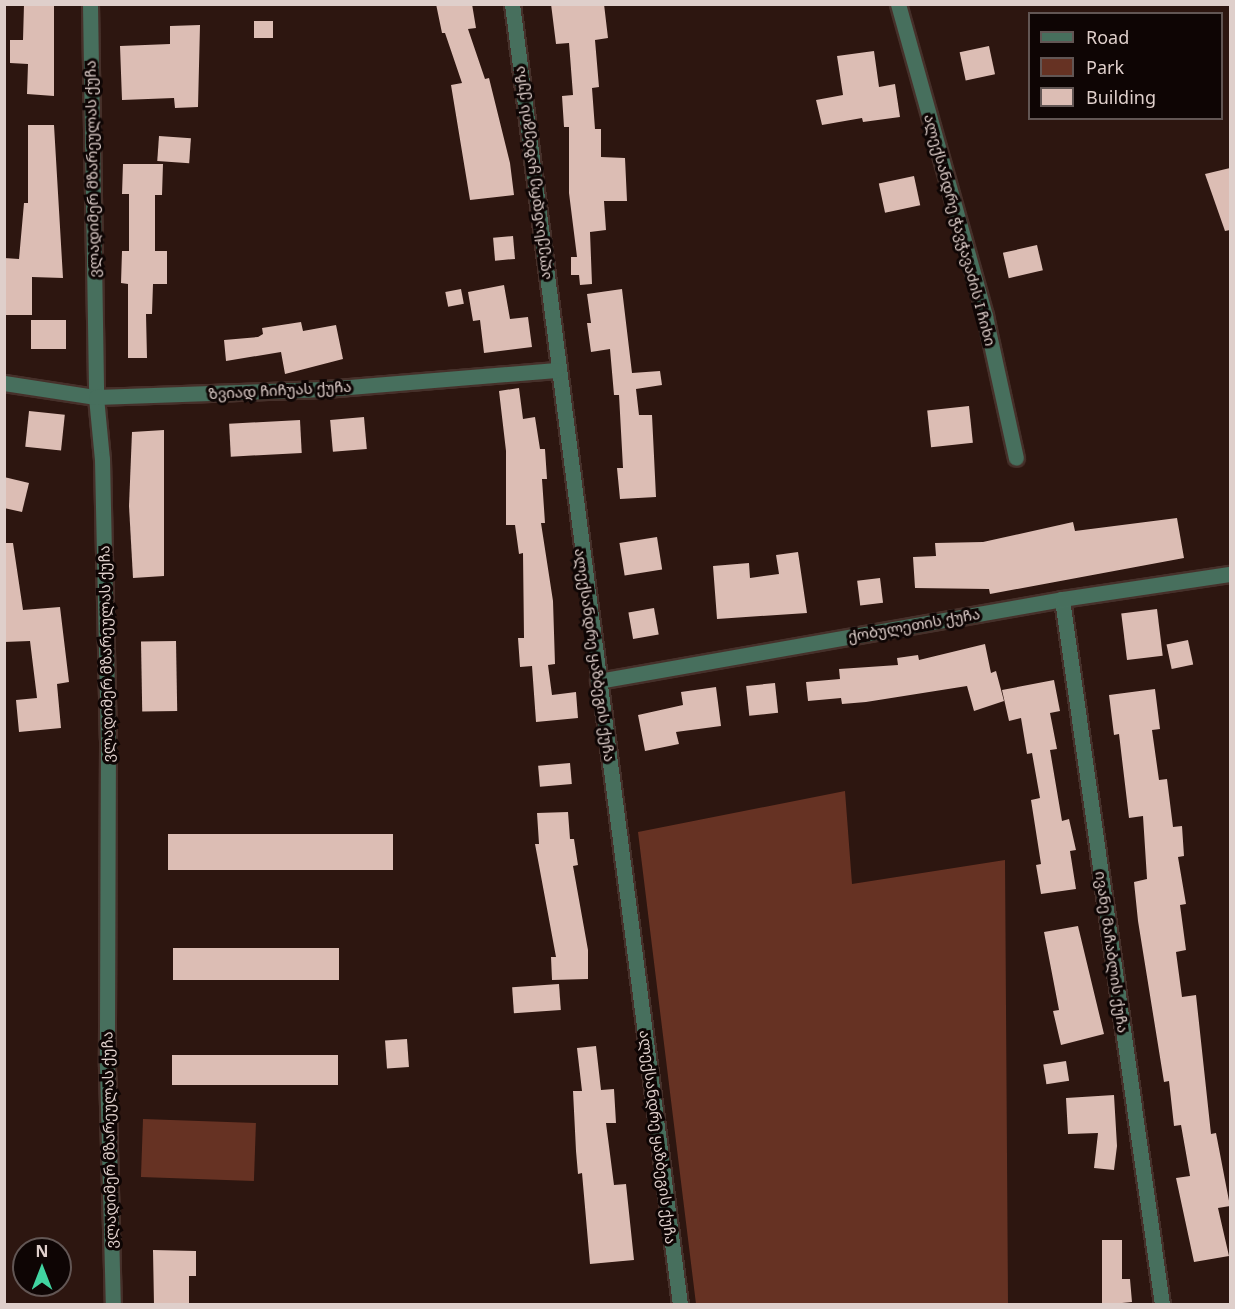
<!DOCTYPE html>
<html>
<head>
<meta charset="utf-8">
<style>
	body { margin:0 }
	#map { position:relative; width:1235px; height:1309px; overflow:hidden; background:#2d1610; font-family:Georgia,"Noto Sans Georgian",serif }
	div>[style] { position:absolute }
	.green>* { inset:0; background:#663223; transform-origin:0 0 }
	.building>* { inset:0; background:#dcbdb4; transform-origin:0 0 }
	.roads { filter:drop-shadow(2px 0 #46302a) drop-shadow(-2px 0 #46302a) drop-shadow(0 2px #46302a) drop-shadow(0 -2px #46302a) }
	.minor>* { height:15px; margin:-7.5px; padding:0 7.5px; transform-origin:7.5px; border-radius:7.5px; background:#476f5d }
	span { translate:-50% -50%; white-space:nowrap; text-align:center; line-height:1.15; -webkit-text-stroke:6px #0e0504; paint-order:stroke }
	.street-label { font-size:15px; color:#dfcfcb }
	.frame { position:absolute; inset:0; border:6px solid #dfcfcb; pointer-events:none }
	.legend { position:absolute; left:1028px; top:12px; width:195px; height:108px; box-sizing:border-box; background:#0e0504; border:2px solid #625654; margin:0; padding:8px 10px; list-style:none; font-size:18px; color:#dfcfcb }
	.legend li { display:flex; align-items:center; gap:12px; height:30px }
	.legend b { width:30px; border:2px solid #625654 }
	.north { position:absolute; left:12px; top:1237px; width:60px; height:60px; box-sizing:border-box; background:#0e0504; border:2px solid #625654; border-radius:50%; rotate:0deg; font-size:16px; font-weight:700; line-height:24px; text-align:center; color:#dfcfcb }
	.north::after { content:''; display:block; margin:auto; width:21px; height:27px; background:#41d4a1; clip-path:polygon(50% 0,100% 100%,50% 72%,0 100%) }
</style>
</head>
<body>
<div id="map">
	<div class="green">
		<div style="clip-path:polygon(845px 791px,852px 884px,1005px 860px,1008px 1304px,696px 1304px,638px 832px)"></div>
		<div style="left:143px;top:1119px;width:113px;height:58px;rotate:2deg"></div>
	</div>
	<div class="building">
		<div style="clip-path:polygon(24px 4px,54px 4px,54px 96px,27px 94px,28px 64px,10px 63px,10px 40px,23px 40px)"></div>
		<div style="clip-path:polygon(436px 4px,472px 4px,476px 28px,468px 29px,485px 79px,489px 78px,510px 163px,514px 195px,470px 200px,451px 85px,462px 83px,445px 33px,442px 33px)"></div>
		<div style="clip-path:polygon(551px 4px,604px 4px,608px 38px,595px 40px,599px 87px,592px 88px,595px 129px,601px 129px,601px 157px,625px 158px,627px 201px,604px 201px,606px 230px,590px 232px,592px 284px,580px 285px,579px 275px,571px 275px,571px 257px,577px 257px,569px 193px,569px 127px,564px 127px,562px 96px,573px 95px,569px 43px,556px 44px)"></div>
		<div style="left:254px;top:21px;width:19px;height:17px"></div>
		<div style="clip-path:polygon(200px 25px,198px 107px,175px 108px,174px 98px,122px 100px,120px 46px,170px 44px,170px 26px)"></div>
		<div style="left:989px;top:46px;width:29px;height:30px;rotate:78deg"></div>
		<div style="clip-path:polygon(874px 51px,879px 87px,895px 84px,900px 117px,863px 122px,862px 118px,822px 125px,816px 100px,843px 95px,837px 56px)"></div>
		<div style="clip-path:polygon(28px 125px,54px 125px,63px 278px,32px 277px,32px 315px,4px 315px,4px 258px,19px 259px,24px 203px,28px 203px)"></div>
		<div style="left:159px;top:136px;width:32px;height:25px;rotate:4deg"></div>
		<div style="clip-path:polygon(123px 164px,163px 164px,162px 195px,155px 195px,155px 251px,167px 251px,167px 284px,153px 284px,152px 314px,146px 314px,147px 358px,128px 358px,128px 284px,121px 283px,122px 251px,129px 251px,129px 194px,122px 194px)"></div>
		<div style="clip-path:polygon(1230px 168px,1230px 230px,1225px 231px,1205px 174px)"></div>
		<div style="left:914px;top:176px;width:30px;height:36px;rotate:78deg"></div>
		<div style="left:513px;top:236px;width:23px;height:20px;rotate:85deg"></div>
		<div style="left:1037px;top:245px;width:26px;height:35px;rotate:77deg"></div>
		<div style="clip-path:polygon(504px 285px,510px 319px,528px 317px,532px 347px,484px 353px,480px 320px,473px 321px,468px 292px)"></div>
		<div style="left:461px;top:289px;width:15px;height:16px;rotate:79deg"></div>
		<div style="clip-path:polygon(622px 289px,632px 373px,660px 371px,662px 385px,636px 389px,639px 415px,652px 415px,656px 497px,620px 499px,617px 468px,623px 468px,619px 395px,614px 395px,610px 349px,591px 352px,587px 323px,591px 323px,587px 294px)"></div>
		<div style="left:31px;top:320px;width:35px;height:29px"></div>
		<div style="clip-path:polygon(301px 322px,303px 331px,336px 325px,343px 359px,285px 374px,281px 352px,226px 361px,224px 340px,258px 337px,263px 334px,262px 328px)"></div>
		<div style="clip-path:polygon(519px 388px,523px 419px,535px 417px,540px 449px,545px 449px,547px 479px,542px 479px,545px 523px,541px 523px,553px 601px,555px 664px,548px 665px,552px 695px,576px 692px,578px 718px,536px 722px,532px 666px,520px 667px,518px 638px,524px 638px,523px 553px,519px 554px,515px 525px,506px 525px,506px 451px,499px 391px)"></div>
		<div style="left:969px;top:406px;width:37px;height:42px;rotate:84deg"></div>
		<div style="left:29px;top:411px;width:36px;height:36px;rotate:6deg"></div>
		<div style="left:364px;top:417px;width:32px;height:34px;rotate:85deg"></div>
		<div style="left:300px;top:420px;width:33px;height:71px;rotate:87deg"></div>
		<div style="clip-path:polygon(164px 430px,164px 576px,133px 578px,129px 506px,132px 432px)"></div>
		<div style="clip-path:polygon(4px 477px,29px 483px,22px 512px,4px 508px)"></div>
		<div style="clip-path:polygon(1177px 518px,1184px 558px,990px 594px,989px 589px,915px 588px,913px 557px,936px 556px,935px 543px,983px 542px,1073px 522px,1075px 531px)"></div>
		<div style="left:657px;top:537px;width:33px;height:38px;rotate:81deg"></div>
		<div style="clip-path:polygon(4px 543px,13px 543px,23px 610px,60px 607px,69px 682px,57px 684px,61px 728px,19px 732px,16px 700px,37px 698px,30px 641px,4px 642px)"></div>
		<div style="clip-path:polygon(798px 552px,807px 613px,717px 619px,713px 566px,749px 563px,750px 578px,779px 574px,776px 555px)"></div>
		<div style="left:880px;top:578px;width:25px;height:23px;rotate:83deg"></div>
		<div style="left:654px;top:608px;width:27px;height:26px;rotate:80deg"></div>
		<div style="left:1157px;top:609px;width:47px;height:36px;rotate:83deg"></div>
		<div style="left:1188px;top:640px;width:25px;height:22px;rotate:78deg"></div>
		<div style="left:176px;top:641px;width:70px;height:35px;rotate:89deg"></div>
		<div style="clip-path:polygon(985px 644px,991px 673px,996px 671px,1004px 701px,974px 711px,967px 686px,866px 702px,842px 704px,841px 698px,808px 701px,806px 682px,840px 679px,839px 669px,898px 665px,897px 658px,918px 655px,919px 660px)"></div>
		<div style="clip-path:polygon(1054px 680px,1060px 711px,1050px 713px,1057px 749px,1050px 750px,1062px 821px,1069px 819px,1076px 850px,1070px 851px,1076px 889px,1041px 894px,1036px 865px,1041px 864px,1031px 800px,1040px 798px,1032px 753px,1027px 754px,1021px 718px,1009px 721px,1002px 690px)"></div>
		<div style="left:775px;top:683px;width:30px;height:29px;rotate:84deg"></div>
		<div style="clip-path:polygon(716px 687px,721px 726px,676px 732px,679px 744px,645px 751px,638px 715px,683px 705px,681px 692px)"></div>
		<div style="clip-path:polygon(1155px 689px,1160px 729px,1152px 730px,1159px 780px,1167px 779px,1173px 827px,1182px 826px,1184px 856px,1178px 857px,1186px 904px,1180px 905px,1186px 950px,1176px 952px,1182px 997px,1196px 995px,1211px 1134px,1216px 1133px,1230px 1206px,1218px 1208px,1229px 1256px,1194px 1262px,1176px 1178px,1190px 1176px,1181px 1125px,1174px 1126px,1169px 1081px,1164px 1082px,1138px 921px,1134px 882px,1147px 879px,1143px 816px,1129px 818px,1119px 734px,1114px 735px,1109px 695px)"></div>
		<div style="left:570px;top:763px;width:21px;height:32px;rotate:85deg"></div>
		<div style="clip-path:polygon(568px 812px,570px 839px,574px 839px,578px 865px,573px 866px,588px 950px,588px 979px,552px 980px,551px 957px,556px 957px,535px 844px,539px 844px,537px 813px)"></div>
		<div style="left:393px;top:834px;width:36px;height:225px;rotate:90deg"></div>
		<div style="clip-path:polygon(1078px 926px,1104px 1034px,1061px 1045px,1053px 1011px,1059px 1010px,1044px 932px)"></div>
		<div style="left:173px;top:948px;width:166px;height:32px"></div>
		<div style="left:559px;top:984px;width:26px;height:47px;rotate:86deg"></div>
		<div style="left:407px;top:1039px;width:28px;height:22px;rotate:86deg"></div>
		<div style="clip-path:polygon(596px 1046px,601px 1090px,614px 1089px,616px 1123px,606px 1123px,614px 1185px,626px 1184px,634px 1260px,590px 1264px,582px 1173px,578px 1174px,576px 1151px,573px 1091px,582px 1091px,577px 1048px)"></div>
		<div style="left:338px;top:1055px;width:30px;height:166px;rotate:90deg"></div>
		<div style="left:1066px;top:1061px;width:20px;height:23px;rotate:81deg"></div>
		<div style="clip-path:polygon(1114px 1095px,1117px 1146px,1114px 1170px,1094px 1168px,1098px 1133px,1068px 1134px,1066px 1098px)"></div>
		<div style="clip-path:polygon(1102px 1240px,1122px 1240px,1122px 1279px,1130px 1279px,1132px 1302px,1102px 1305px)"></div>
		<div style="clip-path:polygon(153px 1250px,196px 1251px,196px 1276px,189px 1276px,189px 1305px,154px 1305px)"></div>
	</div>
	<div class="roads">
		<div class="minor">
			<div style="left:90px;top:4px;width:393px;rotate:89.1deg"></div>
			<div style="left:96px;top:397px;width:62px;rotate:84.5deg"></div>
			<div style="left:102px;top:459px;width:280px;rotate:88.8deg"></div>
			<div style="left:108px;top:739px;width:327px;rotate:90.2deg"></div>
			<div style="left:107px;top:1066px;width:238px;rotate:88.6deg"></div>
			<div style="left:512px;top:4px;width:1311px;rotate:82.64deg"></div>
			<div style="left:898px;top:4px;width:324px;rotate:74.4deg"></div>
			<div style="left:985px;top:316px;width:145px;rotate:77.7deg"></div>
			<div style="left:4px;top:383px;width:93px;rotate:8.7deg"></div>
			<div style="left:96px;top:397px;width:229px;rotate:-2deg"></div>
			<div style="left:325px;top:389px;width:232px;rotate:-4.7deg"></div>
			<div style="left:1062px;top:599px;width:712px;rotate:81.93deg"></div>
			<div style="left:598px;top:681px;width:471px;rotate:-10deg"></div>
			<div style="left:1062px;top:599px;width:170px;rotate:-8.5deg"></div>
		</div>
	</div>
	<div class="street-label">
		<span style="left:92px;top:169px;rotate:-91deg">ვლადიმერ მზარეულას ქუჩა</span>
		<span style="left:532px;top:173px;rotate:-97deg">ალექსანდრე ყაზბეგის ქუჩა</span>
		<span style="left:960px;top:230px;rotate:75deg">ალექსანდრე ჭავჭავაძის I ჩიხი</span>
		<span style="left:280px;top:390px;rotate:-3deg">ზვიად ჩიჩუას ქუჩა</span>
		<span style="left:914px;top:625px;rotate:-10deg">ქობულეთის ქუჩა</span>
		<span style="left:106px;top:654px;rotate:-91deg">ვლადიმერ მზარეულას ქუჩა</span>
		<span style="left:595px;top:655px;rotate:82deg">ალექსანდრე ყაზბეგის ქუჩა</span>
		<span style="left:1112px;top:952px;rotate:82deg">ივანე მაჩაბლის ქუჩა</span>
		<span style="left:658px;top:1137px;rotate:83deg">ალექსანდრე ყაზბეგის ქუჩა</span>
		<span style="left:109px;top:1140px;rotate:-91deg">ვლადიმერ მზარეულას ქუჩა</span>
	</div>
	<div class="frame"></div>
	<ul class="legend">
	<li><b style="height:8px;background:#476f5d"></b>Road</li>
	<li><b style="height:16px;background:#663223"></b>Park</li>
	<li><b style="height:16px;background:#dcbdb4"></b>Building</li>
	</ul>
	<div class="north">N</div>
</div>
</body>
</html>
